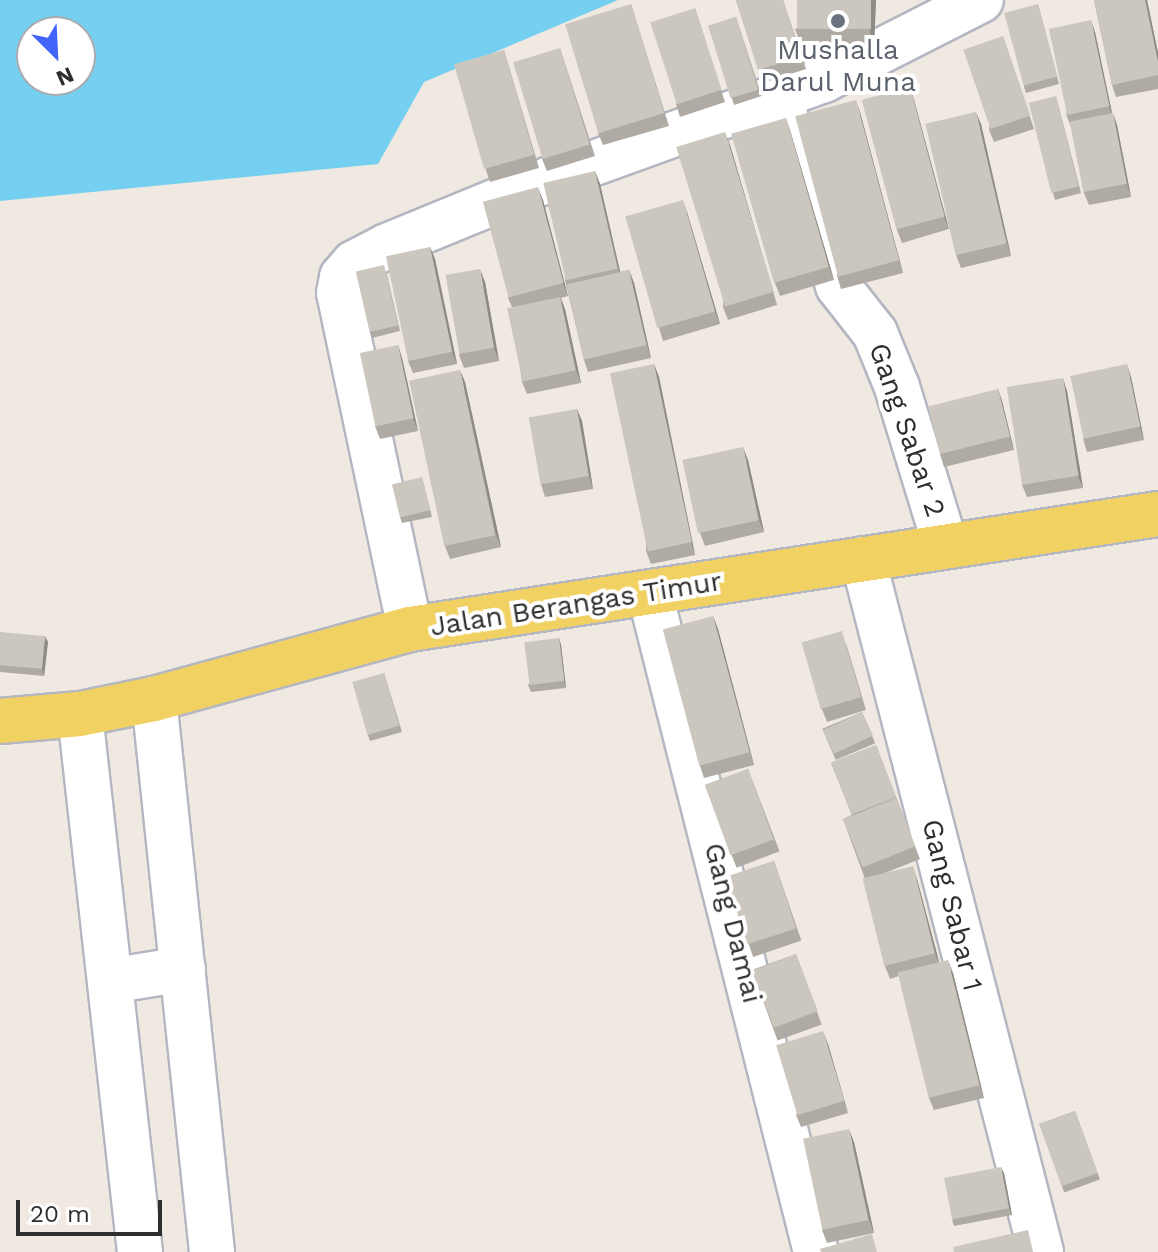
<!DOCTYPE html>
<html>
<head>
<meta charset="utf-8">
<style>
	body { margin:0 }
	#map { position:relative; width:1158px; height:1252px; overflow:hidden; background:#efe9e1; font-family:"Work Sans",sans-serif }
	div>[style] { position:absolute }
	.water>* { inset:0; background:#75cff0 }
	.roads { filter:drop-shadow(2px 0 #b4b7c1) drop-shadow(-2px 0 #b4b7c1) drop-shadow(0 2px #b4b7c1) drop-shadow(0 -2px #b4b7c1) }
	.minor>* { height:44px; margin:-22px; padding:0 22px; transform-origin:22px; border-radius:22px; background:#fff }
	.major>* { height:44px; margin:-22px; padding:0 22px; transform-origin:22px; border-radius:22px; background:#f2d163 }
	.wall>* { inset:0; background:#afaba4; transform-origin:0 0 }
	.shaded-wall>* { inset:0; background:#8e8b86 }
	.building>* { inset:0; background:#cbc7bf; transform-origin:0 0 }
	.dots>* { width:22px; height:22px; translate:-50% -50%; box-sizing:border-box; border:4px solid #fff; border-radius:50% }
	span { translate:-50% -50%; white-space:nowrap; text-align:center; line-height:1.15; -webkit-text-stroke:8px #fff; paint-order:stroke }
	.worship-label { font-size:28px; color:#5b616d }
	.street-label { font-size:28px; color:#2e2e2e }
	.north { position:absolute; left:16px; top:16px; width:80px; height:80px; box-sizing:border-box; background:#fff; border:2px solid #ababab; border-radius:50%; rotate:156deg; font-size:22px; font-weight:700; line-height:32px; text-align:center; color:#2e2e2e }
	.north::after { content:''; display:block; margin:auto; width:28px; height:36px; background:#4264fb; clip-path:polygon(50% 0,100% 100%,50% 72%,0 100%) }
	.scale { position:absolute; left:16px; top:1200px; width:146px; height:36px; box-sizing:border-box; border:4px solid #2e2e2e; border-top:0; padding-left:10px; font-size:24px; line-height:28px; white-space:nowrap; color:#2e2e2e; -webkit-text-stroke:6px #fff; paint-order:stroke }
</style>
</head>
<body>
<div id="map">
	<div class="water">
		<div style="clip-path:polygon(evenodd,0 0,618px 0,424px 82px,378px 164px,0 201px,0 0,32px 32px,80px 32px,80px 80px,32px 80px,32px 32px)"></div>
	</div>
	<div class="roads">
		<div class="minor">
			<div style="left:779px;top:96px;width:199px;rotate:72.7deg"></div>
			<div style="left:838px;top:286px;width:60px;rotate:51.8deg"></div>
			<div style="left:875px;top:333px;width:58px;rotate:67.8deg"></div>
			<div style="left:897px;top:387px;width:164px;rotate:73deg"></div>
			<div style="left:863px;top:559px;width:715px;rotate:75.59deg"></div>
			<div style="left:650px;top:594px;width:679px;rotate:75.84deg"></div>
			<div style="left:410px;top:629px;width:343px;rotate:-101.9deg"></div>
			<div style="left:339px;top:293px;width:16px;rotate:-79deg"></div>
			<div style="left:342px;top:277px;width:18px;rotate:-49deg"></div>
			<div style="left:354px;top:263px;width:37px;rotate:-27deg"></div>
			<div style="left:387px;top:246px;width:176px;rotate:-22.3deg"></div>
			<div style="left:550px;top:179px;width:291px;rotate:-19.9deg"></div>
			<div style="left:824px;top:80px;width:176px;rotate:-27deg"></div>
			<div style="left:154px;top:699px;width:556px;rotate:84.01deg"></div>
			<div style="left:80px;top:714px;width:541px;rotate:83.64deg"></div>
			<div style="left:110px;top:981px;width:74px;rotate:-9.3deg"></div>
		</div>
		<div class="major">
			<div style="left:0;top:721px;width:80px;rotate:-5deg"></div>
			<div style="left:80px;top:714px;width:76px;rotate:-11.5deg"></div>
			<div style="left:154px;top:699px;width:265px;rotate:-15.3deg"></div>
			<div style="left:410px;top:629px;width:757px;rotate:-8.74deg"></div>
		</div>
	</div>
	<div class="wall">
		<div style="clip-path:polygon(736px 0,783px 0,806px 69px,763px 83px)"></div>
		<div style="clip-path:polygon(876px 0,874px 45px,800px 42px,795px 29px)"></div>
		<div style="clip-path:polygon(1094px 0,1147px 0,1158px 53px,1158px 89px,1116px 97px,1112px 85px)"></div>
		<div style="clip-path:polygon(631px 4px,669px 126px,603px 145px,598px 133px)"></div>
		<div style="clip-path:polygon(1038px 4px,1059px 84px,1026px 93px,1024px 87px)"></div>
		<div style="clip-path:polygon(695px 8px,725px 102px,680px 117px,676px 104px)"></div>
		<div style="left:736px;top:17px;width:83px;height:29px;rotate:72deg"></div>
		<div style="clip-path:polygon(1095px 32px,1112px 113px,1117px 125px,1131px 197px,1089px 205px,1084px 193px,1071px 127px,1066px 114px)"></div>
		<div style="clip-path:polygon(1003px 36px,1034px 129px,994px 142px,989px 130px)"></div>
		<div style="clip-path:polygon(560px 48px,595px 156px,547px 171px,542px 159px)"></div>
		<div style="clip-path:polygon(504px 50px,539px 168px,490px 182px,486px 170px)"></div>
		<div style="clip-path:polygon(910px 87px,914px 100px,949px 229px,902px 243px,897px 230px)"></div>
		<div style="clip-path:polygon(1056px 96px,1081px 193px,1055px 200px,1053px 193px)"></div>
		<div style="clip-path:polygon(860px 112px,903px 273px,841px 289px,837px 276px)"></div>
		<div style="clip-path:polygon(786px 118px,834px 280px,780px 296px,775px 283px)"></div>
		<div style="clip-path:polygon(981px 124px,1011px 256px,961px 268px,956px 255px)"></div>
		<div style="clip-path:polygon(730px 145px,777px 305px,728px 320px,723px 307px)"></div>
		<div style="clip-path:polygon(595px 171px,600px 184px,620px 272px,629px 270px,634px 283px,651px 358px,588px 372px,584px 360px,565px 280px)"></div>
		<div style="clip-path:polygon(543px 200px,568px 296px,561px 298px,565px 309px,581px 383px,527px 394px,522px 382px,512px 307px,508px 298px)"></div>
		<div style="clip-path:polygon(687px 212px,720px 324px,663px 341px,659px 328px)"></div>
		<div style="clip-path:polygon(430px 247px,435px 259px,457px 364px,413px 373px,408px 361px)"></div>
		<div style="clip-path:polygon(386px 271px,400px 331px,372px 338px,370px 332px)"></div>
		<div style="clip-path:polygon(485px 282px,499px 361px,464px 368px,459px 355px)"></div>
		<div style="clip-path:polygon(398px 345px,402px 358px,418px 431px,380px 439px,375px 426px)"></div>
		<div style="clip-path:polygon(654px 364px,659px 377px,695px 555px,651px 564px,646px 551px)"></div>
		<div style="clip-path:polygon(1131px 377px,1144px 440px,1087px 452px,1083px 439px)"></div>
		<div style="clip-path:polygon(465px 382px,501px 547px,450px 559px,445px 546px)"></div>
		<div style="clip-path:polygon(998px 389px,1002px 401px,1014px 450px,944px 467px,940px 454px)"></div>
		<div style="clip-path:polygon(1067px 391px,1083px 488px,1027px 497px,1022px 485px)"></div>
		<div style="clip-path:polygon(577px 409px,582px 421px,593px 489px,545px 497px,541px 484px)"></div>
		<div style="clip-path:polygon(748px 460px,764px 532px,705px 546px,700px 533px)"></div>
		<div style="clip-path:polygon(422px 477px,432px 517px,402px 523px,400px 517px)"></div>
		<div style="clip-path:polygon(713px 616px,718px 629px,754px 765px,704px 778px,700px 766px)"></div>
		<div style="clip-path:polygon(0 632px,48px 642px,44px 676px,0 672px)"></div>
		<div style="clip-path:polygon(559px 638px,561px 645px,566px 688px,531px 692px,528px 685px)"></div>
		<div style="clip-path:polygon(846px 643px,866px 710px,827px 722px,822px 709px)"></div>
		<div style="clip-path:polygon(384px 673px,402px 732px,370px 741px,368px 735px)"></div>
		<div style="left:862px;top:712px;width:34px;height:43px;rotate:67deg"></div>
		<div style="clip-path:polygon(876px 745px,920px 859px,880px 875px,917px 879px,939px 963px,953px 973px,984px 1098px,934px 1110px,929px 1098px,899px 976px,890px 979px,885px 966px,865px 879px,843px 819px,852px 815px,831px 763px)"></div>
		<div style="left:748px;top:769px;width:88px;height:46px;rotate:69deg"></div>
		<div style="left:774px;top:861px;width:84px;height:51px;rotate:71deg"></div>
		<div style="left:796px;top:954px;width:75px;height:47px;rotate:70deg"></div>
		<div style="clip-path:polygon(828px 1044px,848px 1113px,801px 1127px,796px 1115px)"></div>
		<div style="left:1075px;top:1111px;width:73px;height:38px;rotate:70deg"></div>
		<div style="clip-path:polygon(854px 1142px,874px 1233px,827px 1243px,822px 1230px)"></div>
		<div style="clip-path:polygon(1004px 1173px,1012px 1215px,954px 1226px,952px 1220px)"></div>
	</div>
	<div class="shaded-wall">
		<div style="clip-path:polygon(871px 0,876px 0,874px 45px,870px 32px)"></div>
		<div style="clip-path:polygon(1145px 0,1147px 0,1158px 53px,1158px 62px)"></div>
		<div style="clip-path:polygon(1091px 20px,1095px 32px,1113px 118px,1109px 106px)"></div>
		<div style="clip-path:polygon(910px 87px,914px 100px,949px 229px,944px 217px)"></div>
		<div style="clip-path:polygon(856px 100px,860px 112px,903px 273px,899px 260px)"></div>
		<div style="clip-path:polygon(976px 112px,981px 124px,1011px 256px,1007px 243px)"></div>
		<div style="clip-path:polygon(1113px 113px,1117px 125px,1131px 197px,1127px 184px)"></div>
		<div style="clip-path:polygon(786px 118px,790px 130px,834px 280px,829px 267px)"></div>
		<div style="clip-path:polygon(725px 132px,730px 145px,777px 305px,773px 292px)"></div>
		<div style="clip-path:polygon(595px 171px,600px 184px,622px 280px,618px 268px)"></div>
		<div style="clip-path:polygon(538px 187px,543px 200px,568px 296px,563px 283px)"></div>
		<div style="clip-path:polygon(683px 200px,687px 212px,720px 324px,715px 312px)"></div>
		<div style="clip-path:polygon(430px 247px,435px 259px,457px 364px,452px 352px)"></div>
		<div style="clip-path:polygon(480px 269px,485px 282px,499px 361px,494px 348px)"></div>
		<div style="clip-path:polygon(629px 270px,634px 283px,651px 358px,647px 345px)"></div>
		<div style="clip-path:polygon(560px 297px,565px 309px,581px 383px,576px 370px)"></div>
		<div style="clip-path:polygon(398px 345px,402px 358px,418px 431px,413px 418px)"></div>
		<div style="clip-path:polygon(654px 364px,659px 377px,695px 555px,691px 542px)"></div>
		<div style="clip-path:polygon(1127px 364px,1131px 377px,1144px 440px,1140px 427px)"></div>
		<div style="clip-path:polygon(460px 370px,465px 382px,501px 547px,496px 535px)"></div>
		<div style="clip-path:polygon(1063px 378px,1067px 391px,1083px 488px,1078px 476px)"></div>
		<div style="clip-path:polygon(998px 389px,1002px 401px,1014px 450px,1010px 437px)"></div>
		<div style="clip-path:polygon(577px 409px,582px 421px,593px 489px,589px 476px)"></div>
		<div style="clip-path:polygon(743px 447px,748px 460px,764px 532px,759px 520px)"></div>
		<div style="clip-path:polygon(713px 616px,718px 629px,754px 765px,750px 752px)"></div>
		<div style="clip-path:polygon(45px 636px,48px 642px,44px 676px,42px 669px)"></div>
		<div style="clip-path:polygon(559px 638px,561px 645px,566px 688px,564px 681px)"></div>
		<div style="clip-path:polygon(913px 866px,917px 879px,940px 965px,935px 953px)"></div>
		<div style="clip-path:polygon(948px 960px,953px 973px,984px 1098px,980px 1085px)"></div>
		<div style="clip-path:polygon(823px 1031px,828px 1044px,848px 1113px,844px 1101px)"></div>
		<div style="clip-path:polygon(849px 1129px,854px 1142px,874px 1233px,869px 1220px)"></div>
		<div style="clip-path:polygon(1001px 1167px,1004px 1173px,1012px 1215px,1009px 1208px)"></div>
	</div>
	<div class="building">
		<div style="clip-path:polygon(736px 0,783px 0,801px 57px,758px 70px)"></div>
		<div style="left:797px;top:0;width:74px;height:29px"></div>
		<div style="clip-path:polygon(1094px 0,1145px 0,1158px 62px,1158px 75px,1112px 85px)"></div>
		<div style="left:631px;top:4px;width:114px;height:69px;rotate:73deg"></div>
		<div style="left:1038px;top:4px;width:75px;height:35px;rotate:75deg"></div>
		<div style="left:695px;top:8px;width:86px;height:47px;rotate:72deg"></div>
		<div style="left:736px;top:17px;width:76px;height:29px;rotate:73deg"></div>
		<div style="left:1091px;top:20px;width:88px;height:43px;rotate:78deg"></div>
		<div style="left:1003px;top:36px;width:84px;height:42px;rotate:71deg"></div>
		<div style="left:560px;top:48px;width:101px;height:49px;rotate:73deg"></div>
		<div style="left:504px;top:50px;width:109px;height:52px;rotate:74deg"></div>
		<div style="left:910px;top:87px;width:134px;height:50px;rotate:75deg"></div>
		<div style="left:1056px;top:96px;width:93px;height:28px;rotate:76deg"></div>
		<div style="left:856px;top:100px;width:166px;height:63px;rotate:75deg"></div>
		<div style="left:976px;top:112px;width:135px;height:52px;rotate:77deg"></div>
		<div style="left:1113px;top:113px;width:72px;height:44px;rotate:79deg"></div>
		<div style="left:786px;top:118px;width:155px;height:57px;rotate:74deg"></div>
		<div style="left:725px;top:132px;width:167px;height:51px;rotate:73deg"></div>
		<div style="left:595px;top:171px;width:100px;height:53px;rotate:77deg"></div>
		<div style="left:538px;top:187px;width:99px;height:57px;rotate:75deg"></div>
		<div style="left:683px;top:200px;width:116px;height:60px;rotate:74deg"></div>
		<div style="left:430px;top:247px;width:107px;height:45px;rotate:78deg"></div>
		<div style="left:384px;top:265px;width:62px;height:29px;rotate:77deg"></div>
		<div style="left:480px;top:269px;width:80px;height:35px;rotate:80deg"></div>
		<div style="left:629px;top:270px;width:77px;height:64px;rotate:77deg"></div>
		<div style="left:560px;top:297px;width:75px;height:54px;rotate:78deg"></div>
		<div style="left:398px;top:345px;width:75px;height:39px;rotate:78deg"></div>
		<div style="left:654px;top:364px;width:182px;height:45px;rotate:78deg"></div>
		<div style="left:1127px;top:364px;width:64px;height:58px;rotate:78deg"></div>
		<div style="left:460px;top:370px;width:169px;height:52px;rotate:78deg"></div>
		<div style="left:1063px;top:378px;width:99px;height:57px;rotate:81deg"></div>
		<div style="left:998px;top:389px;width:49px;height:72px;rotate:76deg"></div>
		<div style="left:577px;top:409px;width:68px;height:49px;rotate:80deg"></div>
		<div style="left:743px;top:447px;width:75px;height:62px;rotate:78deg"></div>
		<div style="left:422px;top:477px;width:34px;height:31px;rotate:76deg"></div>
		<div style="left:713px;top:616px;width:141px;height:52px;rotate:75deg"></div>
		<div style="left:842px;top:631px;width:69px;height:42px;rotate:74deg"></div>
		<div style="left:0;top:632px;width:45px;height:33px;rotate:5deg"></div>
		<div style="left:559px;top:638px;width:43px;height:35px;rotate:83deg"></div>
		<div style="left:384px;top:673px;width:55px;height:33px;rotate:74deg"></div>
		<div style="left:862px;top:712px;width:26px;height:43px;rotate:65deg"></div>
		<div style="left:876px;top:745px;width:56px;height:48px;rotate:69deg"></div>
		<div style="left:748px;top:769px;width:75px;height:46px;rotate:70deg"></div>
		<div style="left:896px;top:798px;width:52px;height:57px;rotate:68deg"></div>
		<div style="left:774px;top:861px;width:71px;height:51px;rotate:72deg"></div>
		<div style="left:913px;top:866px;width:90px;height:52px;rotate:76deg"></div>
		<div style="left:796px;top:954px;width:61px;height:47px;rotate:69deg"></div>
		<div style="left:948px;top:960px;width:129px;height:52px;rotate:76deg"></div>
		<div style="left:823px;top:1031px;width:73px;height:49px;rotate:73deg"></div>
		<div style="left:1075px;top:1111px;width:66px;height:38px;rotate:70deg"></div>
		<div style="left:849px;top:1129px;width:93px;height:47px;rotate:78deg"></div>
		<div style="left:1001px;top:1167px;width:42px;height:58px;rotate:79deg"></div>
		<div style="clip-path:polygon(1028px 1230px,1033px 1252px,954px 1252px,953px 1247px)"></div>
		<div style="clip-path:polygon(872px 1234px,877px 1252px,821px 1252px,820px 1249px)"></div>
	</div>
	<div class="dots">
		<div style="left:838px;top:21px;background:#6b7280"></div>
	</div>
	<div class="worship-label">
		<span style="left:838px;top:66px">Mushalla<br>Darul Muna</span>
	</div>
	<div class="street-label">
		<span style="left:907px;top:430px;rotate:71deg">Gang Sabar 2</span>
		<span style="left:576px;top:604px;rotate:-9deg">Jalan Berangas Timur</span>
		<span style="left:952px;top:905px;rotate:76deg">Gang Sabar 1</span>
		<span style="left:733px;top:923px;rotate:76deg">Gang Damai</span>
	</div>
	<div class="north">N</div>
	<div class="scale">20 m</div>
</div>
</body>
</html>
